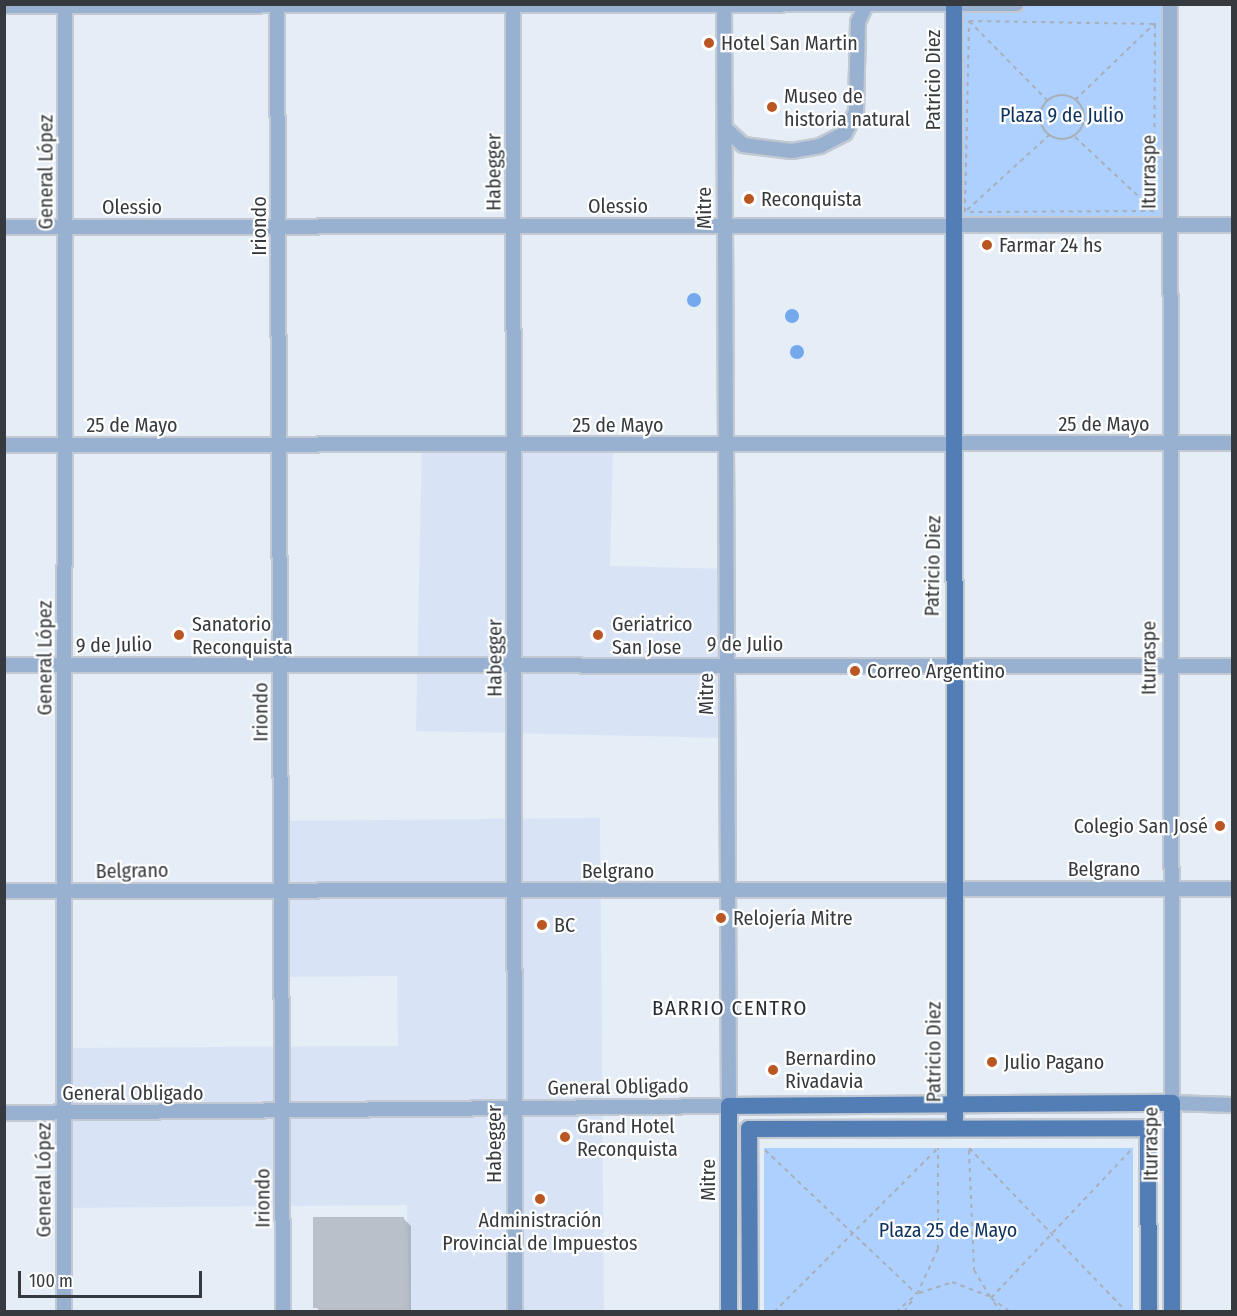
<!DOCTYPE html>
<html>
<head>
<meta charset="utf-8">
<style>
	body { margin:0 }
	#map { position:relative; width:1237px; height:1316px; overflow:hidden; background:#e5edf7; font-family:"Fira Sans Condensed",sans-serif }
	div>[style] { position:absolute }
	.built>* { inset:0; background:#d8e4f5 }
	.green>* { inset:0; background:#add0ff; transform-origin:0 0 }
	.water>* { inset:0; background:#73a8ec }
	.round { border-radius:50% }
	.shadow>* { inset:0; background:#0003 }
	.building>* { inset:0; background:#b9c0c9; transform-origin:0 0 }
	.path>* { height:2px; margin-top:-1px; transform-origin:0; background:repeating-linear-gradient(90deg,#a9afb7 0 4.5px,transparent 0 9px) }
	.path>.ring { margin:-1px; padding:0; box-sizing:content-box; background:none; border:2px solid #a9afb7; border-radius:50% }
	.roads { filter:drop-shadow(2px 0 #c2c9d2) drop-shadow(-2px 0 #c2c9d2) drop-shadow(0 2px #c2c9d2) drop-shadow(0 -2px #c2c9d2) }
	.minor>* { height:14px; margin:-7px; padding:0 7px; transform-origin:7px; border-radius:7px; background:#99b1d0 }
	.major>* { height:16px; margin:-8px; padding:0 8px; transform-origin:8px; border-radius:8px; background:#537eb5 }
	.dots>* { width:16px; height:16px; translate:-50% -50%; box-sizing:border-box; border:3px solid #fff; border-radius:50% }
	span { translate:-50% -50%; white-space:nowrap; text-align:center; line-height:1.15; -webkit-text-stroke:4.5px #fff; paint-order:stroke }
	.poi-label { font-size:20px; color:#36393d }
	.left { translate:0 -50%; text-align:left }
	.right { translate:-100% -50%; text-align:right }
	.street-label { font-size:20px; color:#36393d }
	.park-label { font-size:20px; color:#0d325d }
	.neighbourhood-label { font-size:21px; color:#272c34; letter-spacing:1.5px }
	.frame { position:absolute; inset:0; border:6px solid #36393d; pointer-events:none }
	.scale { position:absolute; left:18px; top:1271px; width:184px; height:27px; box-sizing:border-box; border:3px solid #36393d; border-top:0; padding-left:8px; font-size:18px; line-height:21px; white-space:nowrap; color:#36393d; -webkit-text-stroke:4px #fff; paint-order:stroke }
</style>
</head>
<body>
<div id="map">
	<div class="built">
		<div style="clip-path:polygon(422px 440px,613px 445px,610px 566px,732px 569px,728px 738px,416px 731px)"></div>
		<div style="clip-path:polygon(600px 818px,604px 1311px,409px 1311px,407px 1205px,60px 1208px,58px 1048px,398px 1046px,397px 976px,282px 977px,281px 821px)"></div>
	</div>
	<div class="green">
		<div style="left:954px;top:5px;width:216px;height:221px"></div>
		<div style="left:1133px;top:1148px;width:163px;height:369px;rotate:90deg"></div>
	</div>
	<div class="water">
		<div class="round" style="left:687px;top:293px;width:14px;height:14px"></div>
		<div class="round" style="left:785px;top:309px;width:14px;height:14px"></div>
		<div class="round" style="left:790px;top:345px;width:14px;height:14px"></div>
	</div>
	<div class="shadow">
		<div style="clip-path:polygon(404px 1219px,411px 1226px,411px 1312px,321px 1312px,317px 1308px)"></div>
	</div>
	<div class="building">
		<div style="left:404px;top:1217px;width:91px;height:91px;rotate:90deg"></div>
	</div>
	<div class="path">
		<div style="left:969px;top:21px;width:186px;rotate:0.9deg"></div>
		<div style="left:1155px;top:24px;width:187px;rotate:90.3deg"></div>
		<div style="left:1154px;top:211px;width:189px;rotate:179.7deg"></div>
		<div style="left:965px;top:212px;width:191px;rotate:-88.8deg"></div>
		<div style="left:969px;top:21px;width:111px;rotate:45.4deg"></div>
		<div class="ring" style="left:1040px;top:95px;width:42px;height:42px"></div>
		<div style="left:1075px;top:100px;width:111px;rotate:-43.9deg"></div>
		<div style="left:1075px;top:137px;width:108px;rotate:43.1deg"></div>
		<div style="left:967px;top:210px;width:111px;rotate:-42.4deg"></div>
		<div style="left:969px;top:1148px;width:228px;rotate:46.1deg"></div>
		<div style="left:765px;top:1150px;width:209px;rotate:43.5deg"></div>
		<div style="left:969px;top:1150px;width:120px;rotate:87.6deg"></div>
		<div style="left:974px;top:1270px;width:33px;rotate:59deg"></div>
		<div style="left:991px;top:1298px;width:24px;rotate:36deg"></div>
		<div style="left:919px;top:1293px;width:35px;rotate:-18deg"></div>
		<div style="left:952px;top:1282px;width:39px;rotate:21deg"></div>
		<div style="left:991px;top:1298px;width:207px;rotate:-46.6deg"></div>
		<div style="left:994px;top:1302px;width:12px;rotate:55deg"></div>
		<div style="left:774px;top:1312px;width:232px;rotate:-45deg"></div>
		<div style="left:896px;top:1312px;width:28px;rotate:-41deg"></div>
		<div style="left:917px;top:1294px;width:50px;rotate:-65deg"></div>
		<div style="left:938px;top:1249px;width:101px;rotate:-90deg"></div>
		<div style="left:904px;top:1312px;width:16px;rotate:-55deg"></div>
	</div>
	<div class="roads">
		<div class="minor">
			<div style="left:277px;top:4px;width:1308px;rotate:89.74deg"></div>
			<div style="left:513px;top:4px;width:1308px;rotate:89.91deg"></div>
			<div style="left:1170px;top:4px;width:1099px;rotate:89.9deg"></div>
			<div style="left:1172px;top:1103px;width:60px;rotate:1.9deg"></div>
			<div style="left:4px;top:6px;width:1012px;rotate:-0.11deg"></div>
			<div style="left:726px;top:129px;width:23px;rotate:43deg"></div>
			<div style="left:743px;top:145px;width:49px;rotate:7deg"></div>
			<div style="left:792px;top:151px;width:28px;rotate:-10deg"></div>
			<div style="left:820px;top:146px;width:28px;rotate:-27deg"></div>
			<div style="left:845px;top:133px;width:24px;rotate:-62deg"></div>
			<div style="left:856px;top:112px;width:90px;rotate:-88.7deg"></div>
			<div style="left:858px;top:22px;width:19px;rotate:-65deg"></div>
			<div style="left:4px;top:227px;width:1228px;rotate:-0.09deg"></div>
			<div style="left:4px;top:445px;width:1228px;rotate:-0.09deg"></div>
			<div style="left:4px;top:665px;width:1228px;rotate:0.05deg"></div>
			<div style="left:4px;top:891px;width:1228px;rotate:-0.09deg"></div>
			<div style="left:4px;top:1113px;width:725px;rotate:-0.55deg"></div>
			<div style="left:729px;top:1106px;width:1102px;rotate:-90.26deg"></div>
			<div style="left:64px;top:1312px;width:1308px;rotate:-89.96deg"></div>
		</div>
		<div class="major">
			<div style="left:954px;top:4px;width:1124px;rotate:89.95deg"></div>
			<div style="left:729px;top:1312px;width:206px;rotate:-90deg"></div>
			<div style="left:729px;top:1106px;width:443px;rotate:-0.4deg"></div>
			<div style="left:1172px;top:1103px;width:209px;rotate:90deg"></div>
			<div style="left:750px;top:1312px;width:183px;rotate:-90.3deg"></div>
			<div style="left:749px;top:1129px;width:399px;rotate:-0.1deg"></div>
			<div style="left:1148px;top:1128px;width:184px;rotate:89.7deg"></div>
		</div>
	</div>
	<div class="dots">
		<div style="left:709px;top:43px;background:#ba5621"></div>
		<div style="left:772px;top:107px;background:#ba5621"></div>
		<div style="left:749px;top:199px;background:#ba5621"></div>
		<div style="left:987px;top:245px;background:#ba5621"></div>
		<div style="left:179px;top:635px;background:#ba5621"></div>
		<div style="left:598px;top:635px;background:#ba5621"></div>
		<div style="left:855px;top:671px;background:#ba5621"></div>
		<div style="left:1220px;top:826px;background:#ba5621"></div>
		<div style="left:721px;top:918px;background:#ba5621"></div>
		<div style="left:542px;top:925px;background:#ba5621"></div>
		<div style="left:992px;top:1062px;background:#ba5621"></div>
		<div style="left:773px;top:1070px;background:#ba5621"></div>
		<div style="left:565px;top:1137px;background:#ba5621"></div>
		<div style="left:540px;top:1199px;background:#ba5621"></div>
	</div>
	<div class="poi-label">
		<span class="left" style="left:721px;top:43px">Hotel San Martin</span>
		<span class="left" style="left:784px;top:108px">Museo de<br>historia natural</span>
		<span class="left" style="left:761px;top:199px">Reconquista</span>
		<span class="left" style="left:999px;top:245px">Farmar 24 hs</span>
		<span class="left" style="left:192px;top:636px">Sanatorio<br>Reconquista</span>
		<span class="left" style="left:612px;top:636px">Geriatrico<br>San Jose</span>
		<span class="left" style="left:867px;top:671px">Correo Argentino</span>
		<span class="right" style="left:1208px;top:826px">Colegio San José</span>
		<span class="left" style="left:733px;top:918px">Relojería Mitre</span>
		<span class="left" style="left:554px;top:925px">BC</span>
		<span class="left" style="left:785px;top:1070px">Bernardino<br>Rivadavia</span>
		<span class="left" style="left:1004px;top:1062px">Julio Pagano</span>
		<span class="left" style="left:577px;top:1138px">Grand Hotel<br>Reconquista</span>
		<span style="left:540px;top:1232px">Administración<br>Provincial de Impuestos</span>
	</div>
	<div class="street-label">
		<span style="left:933px;top:80px;rotate:-90deg">Patricio Diez</span>
		<span style="left:46px;top:172px;rotate:-90deg">General López</span>
		<span style="left:494px;top:172px;rotate:-90deg">Habegger</span>
		<span style="left:1149px;top:172px;rotate:-90deg">Iturraspe</span>
		<span style="left:618px;top:206px">Olessio</span>
		<span style="left:132px;top:207px">Olessio</span>
		<span style="left:704px;top:208px;rotate:-90deg">Mitre</span>
		<span style="left:259px;top:226px;rotate:-90deg">Iriondo</span>
		<span style="left:1104px;top:424px">25 de Mayo</span>
		<span style="left:132px;top:425px">25 de Mayo</span>
		<span style="left:618px;top:425px">25 de Mayo</span>
		<span style="left:933px;top:566px;rotate:-89deg">Patricio Diez</span>
		<span style="left:745px;top:644px">9 de Julio</span>
		<span style="left:114px;top:645px;rotate:-1deg">9 de Julio</span>
		<span style="left:45px;top:658px;rotate:-90deg">General López</span>
		<span style="left:495px;top:658px;rotate:-90deg">Habegger</span>
		<span style="left:1149px;top:658px;rotate:-90deg">Iturraspe</span>
		<span style="left:706px;top:694px;rotate:-90deg">Mitre</span>
		<span style="left:261px;top:712px;rotate:-90deg">Iriondo</span>
		<span style="left:1104px;top:869px">Belgrano</span>
		<span style="left:132px;top:871px;rotate:-1deg">Belgrano</span>
		<span style="left:618px;top:871px">Belgrano</span>
		<span style="left:934px;top:1052px;rotate:-90deg">Patricio Diez</span>
		<span style="left:618px;top:1087px;rotate:-1deg">General Obligado</span>
		<span style="left:133px;top:1093px">General Obligado</span>
		<span style="left:494px;top:1144px;rotate:-90deg">Habegger</span>
		<span style="left:1151px;top:1144px;rotate:-90deg">Iturraspe</span>
		<span style="left:44px;top:1180px;rotate:-90deg">General López</span>
		<span style="left:708px;top:1180px;rotate:-90deg">Mitre</span>
		<span style="left:263px;top:1198px;rotate:-90deg">Iriondo</span>
	</div>
	<div class="park-label">
		<span style="left:1062px;top:115px">Plaza 9 de Julio</span>
		<span style="left:948px;top:1230px">Plaza 25 de Mayo</span>
	</div>
	<div class="neighbourhood-label">
		<span style="left:730px;top:1008px">BARRIO CENTRO</span>
	</div>
	<div class="frame"></div>
	<div class="scale">100 m</div>
</div>
</body>
</html>
